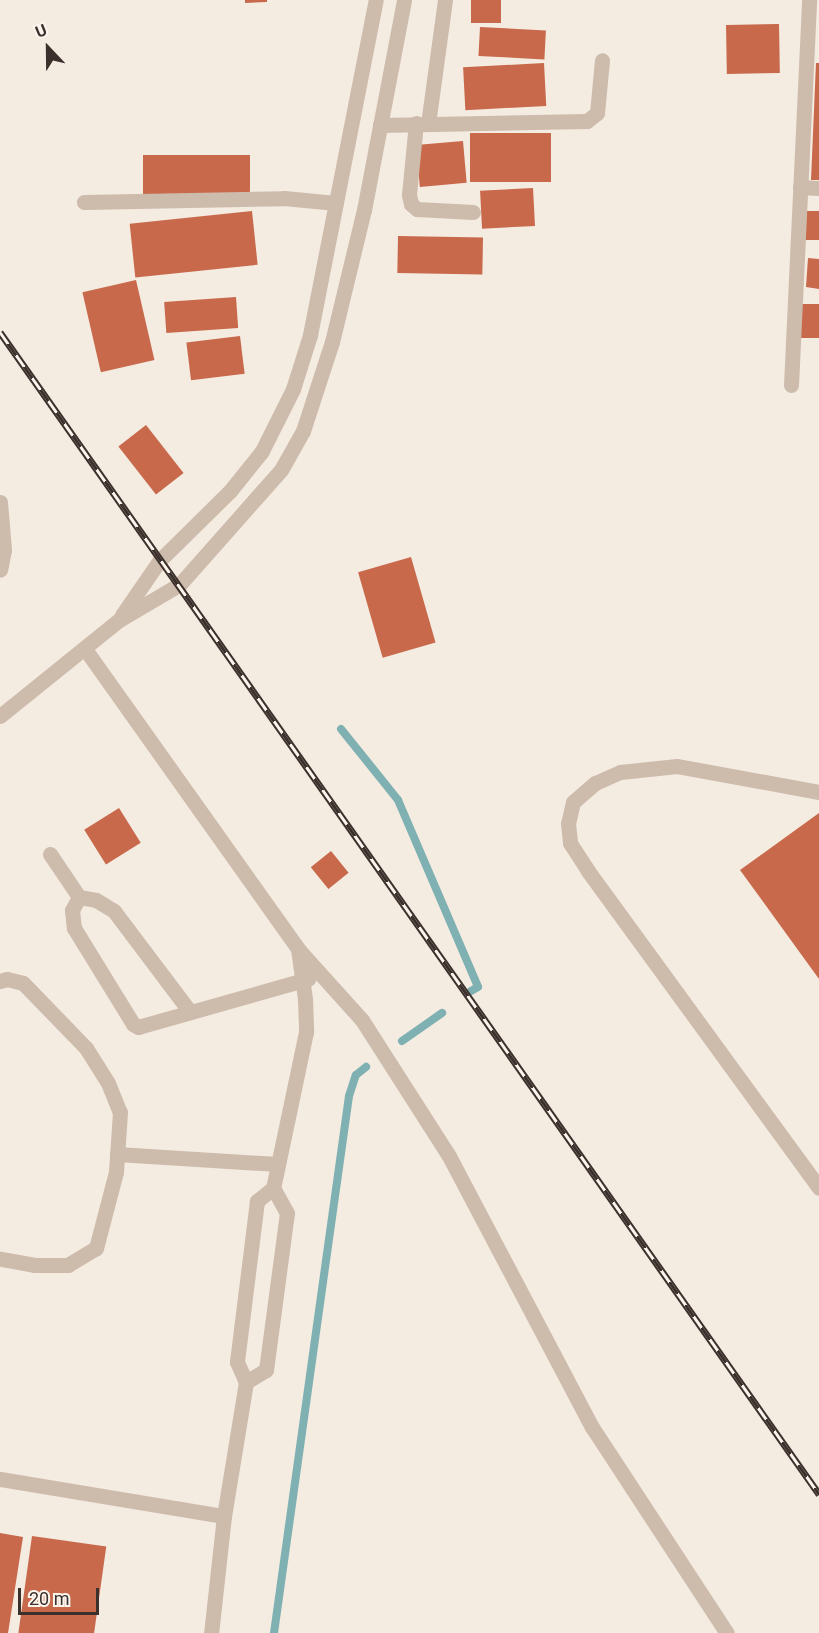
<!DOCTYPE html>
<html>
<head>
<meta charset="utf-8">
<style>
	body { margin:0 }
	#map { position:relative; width:819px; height:1633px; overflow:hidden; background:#f4ebe1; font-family:Roboto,sans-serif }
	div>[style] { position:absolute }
	.stream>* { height:8px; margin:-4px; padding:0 4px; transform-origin:4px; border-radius:4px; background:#7fb0b2 }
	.building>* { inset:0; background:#c8694b; transform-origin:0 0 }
	.minor>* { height:15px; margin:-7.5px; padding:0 7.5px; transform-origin:7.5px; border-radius:7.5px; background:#cdbbac }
	.rail>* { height:7px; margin-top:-3.5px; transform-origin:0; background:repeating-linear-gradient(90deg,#fbf5ee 0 14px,#3b302b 0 28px); box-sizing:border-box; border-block:2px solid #3b302b }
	span { translate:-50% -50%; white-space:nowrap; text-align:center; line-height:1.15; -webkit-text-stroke:5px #fbf5ee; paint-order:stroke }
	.north { position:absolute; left:18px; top:18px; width:60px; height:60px; -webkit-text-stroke:4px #fbf5ee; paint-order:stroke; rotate:338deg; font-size:16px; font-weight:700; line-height:24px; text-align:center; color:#3b302b }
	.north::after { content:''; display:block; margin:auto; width:21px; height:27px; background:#3b302b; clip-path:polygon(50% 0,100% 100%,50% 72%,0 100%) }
	.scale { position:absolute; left:18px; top:1588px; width:81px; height:27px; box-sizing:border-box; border:3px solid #3b302b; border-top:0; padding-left:8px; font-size:18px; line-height:21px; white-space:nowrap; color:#3b302b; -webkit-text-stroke:4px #fbf5ee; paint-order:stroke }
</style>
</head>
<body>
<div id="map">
	<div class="stream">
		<div style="left:341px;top:729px;width:91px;rotate:51.2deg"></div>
		<div style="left:398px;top:800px;width:203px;rotate:66.8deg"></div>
		<div style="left:478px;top:987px;width:8px;rotate:150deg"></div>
		<div style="left:402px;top:1041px;width:49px;rotate:-35deg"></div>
		<div style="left:274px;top:1633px;width:542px;rotate:-82.05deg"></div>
		<div style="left:349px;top:1096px;width:22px;rotate:-72deg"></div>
		<div style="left:356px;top:1075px;width:13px;rotate:-39deg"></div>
	</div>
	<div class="building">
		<div style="clip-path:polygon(245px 0,267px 0,267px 2px,245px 3px)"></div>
		<div style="left:471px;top:0;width:30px;height:23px"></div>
		<div style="left:779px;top:24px;width:49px;height:53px;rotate:89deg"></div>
		<div style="left:480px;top:27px;width:66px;height:29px;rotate:3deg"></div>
		<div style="left:544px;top:63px;width:43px;height:81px;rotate:87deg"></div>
		<div style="clip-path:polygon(816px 63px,819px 63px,819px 180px,811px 180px)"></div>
		<div style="left:551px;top:133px;width:49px;height:81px;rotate:90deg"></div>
		<div style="left:463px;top:141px;width:42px;height:47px;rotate:85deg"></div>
		<div style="left:143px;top:155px;width:107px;height:40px"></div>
		<div style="left:533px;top:188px;width:38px;height:53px;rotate:87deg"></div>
		<div style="left:252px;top:211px;width:54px;height:123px;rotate:84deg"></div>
		<div style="left:800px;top:211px;width:19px;height:29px"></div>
		<div style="left:398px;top:236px;width:85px;height:37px;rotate:1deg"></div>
		<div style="clip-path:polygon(808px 258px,819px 259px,819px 289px,806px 287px)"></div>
		<div style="left:136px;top:280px;width:82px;height:55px;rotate:77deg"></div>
		<div style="left:236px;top:297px;width:31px;height:72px;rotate:86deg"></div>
		<div style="left:819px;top:304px;width:34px;height:20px;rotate:90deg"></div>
		<div style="left:240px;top:336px;width:38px;height:54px;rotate:83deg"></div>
		<div style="left:146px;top:425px;width:61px;height:35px;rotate:52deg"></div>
		<div style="left:411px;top:557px;width:89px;height:55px;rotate:74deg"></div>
		<div style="left:119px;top:808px;width:41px;height:41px;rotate:58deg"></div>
		<div style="clip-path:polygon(819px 813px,819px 979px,740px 870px)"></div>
		<div style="left:331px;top:851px;width:28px;height:26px;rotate:51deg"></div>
		<div style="clip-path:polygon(0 1533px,23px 1537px,8px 1633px,0 1633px)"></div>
		<div style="left:32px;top:1536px;width:75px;height:98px;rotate:8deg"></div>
	</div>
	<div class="minor">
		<div style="left:416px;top:123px;width:72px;rotate:95.6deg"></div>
		<div style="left:409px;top:195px;width:9px;rotate:77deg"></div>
		<div style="left:411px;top:204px;width:8px;rotate:40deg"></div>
		<div style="left:417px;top:209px;width:56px;rotate:3.1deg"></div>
		<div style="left:428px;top:124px;width:125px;rotate:-82.2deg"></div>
		<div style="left:380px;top:125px;width:207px;rotate:-1.1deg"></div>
		<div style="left:587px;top:121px;width:13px;rotate:-39deg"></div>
		<div style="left:597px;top:113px;width:53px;rotate:-84.6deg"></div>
		<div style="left:800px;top:187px;width:19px;rotate:3deg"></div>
		<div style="left:84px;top:202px;width:200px;rotate:-1.1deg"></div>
		<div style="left:284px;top:198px;width:52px;rotate:5.5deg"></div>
		<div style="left:791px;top:385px;width:385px;rotate:-87.3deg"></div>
		<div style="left:0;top:502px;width:48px;rotate:85.2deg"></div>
		<div style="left:4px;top:550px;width:20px;rotate:101deg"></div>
		<div style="left:122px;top:615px;width:67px;rotate:-55.4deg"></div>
		<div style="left:160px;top:560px;width:98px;rotate:-44.6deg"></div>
		<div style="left:230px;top:491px;width:51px;rotate:-51.3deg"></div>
		<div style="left:262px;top:451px;width:69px;rotate:-63.4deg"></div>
		<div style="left:293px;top:389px;width:57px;rotate:-72.5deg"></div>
		<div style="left:310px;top:335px;width:341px;rotate:-78.9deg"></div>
		<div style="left:85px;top:649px;width:368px;rotate:54.6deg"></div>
		<div style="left:298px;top:949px;width:50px;rotate:82deg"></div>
		<div style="left:305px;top:999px;width:33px;rotate:88deg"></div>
		<div style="left:306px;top:1032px;width:159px;rotate:101.9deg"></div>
		<div style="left:273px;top:1188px;width:21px;rotate:141deg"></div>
		<div style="left:257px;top:1201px;width:162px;rotate:97.1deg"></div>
		<div style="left:237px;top:1362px;width:22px;rotate:66deg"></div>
		<div style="left:246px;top:1382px;width:136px;rotate:99.3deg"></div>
		<div style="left:224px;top:1516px;width:118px;rotate:96.3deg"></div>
		<div style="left:0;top:716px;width:153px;rotate:-38.9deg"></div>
		<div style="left:119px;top:620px;width:71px;rotate:-30.5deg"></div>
		<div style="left:180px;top:584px;width:152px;rotate:-48.5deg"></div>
		<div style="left:281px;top:470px;width:45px;rotate:-60.6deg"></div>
		<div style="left:303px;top:431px;width:94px;rotate:-72deg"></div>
		<div style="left:332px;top:342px;width:136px;rotate:-76.4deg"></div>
		<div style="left:364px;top:210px;width:214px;rotate:-79.2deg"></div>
		<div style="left:819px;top:792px;width:144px;rotate:-169.6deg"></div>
		<div style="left:677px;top:766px;width:57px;rotate:174deg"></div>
		<div style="left:620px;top:772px;width:27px;rotate:156deg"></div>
		<div style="left:595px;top:783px;width:29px;rotate:139deg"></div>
		<div style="left:573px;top:802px;width:22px;rotate:103deg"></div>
		<div style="left:568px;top:823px;width:20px;rotate:84deg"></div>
		<div style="left:570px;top:843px;width:33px;rotate:57deg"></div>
		<div style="left:588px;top:871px;width:392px;rotate:53.9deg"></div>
		<div style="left:50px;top:854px;width:52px;rotate:56deg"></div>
		<div style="left:79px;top:897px;width:15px;rotate:118deg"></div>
		<div style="left:72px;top:910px;width:18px;rotate:84deg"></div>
		<div style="left:74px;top:928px;width:113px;rotate:58.4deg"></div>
		<div style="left:133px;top:1024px;width:6px;rotate:31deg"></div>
		<div style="left:138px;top:1027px;width:177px;rotate:-15.8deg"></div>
		<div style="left:79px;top:897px;width:17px;rotate:10deg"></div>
		<div style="left:96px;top:900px;width:21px;rotate:31deg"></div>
		<div style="left:114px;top:911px;width:126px;rotate:53deg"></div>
		<div style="left:298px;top:949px;width:96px;rotate:48deg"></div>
		<div style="left:362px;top:1020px;width:161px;rotate:57.4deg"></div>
		<div style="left:449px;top:1156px;width:306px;rotate:62.2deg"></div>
		<div style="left:592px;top:1427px;width:246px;rotate:56.8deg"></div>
		<div style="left:0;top:981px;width:7px;rotate:-16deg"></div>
		<div style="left:7px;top:979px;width:16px;rotate:14deg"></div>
		<div style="left:23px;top:983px;width:91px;rotate:45.9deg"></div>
		<div style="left:86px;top:1048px;width:41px;rotate:57.8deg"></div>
		<div style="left:108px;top:1083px;width:31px;rotate:68deg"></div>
		<div style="left:120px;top:1112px;width:60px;rotate:93.8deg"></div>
		<div style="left:116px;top:1172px;width:79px;rotate:104.7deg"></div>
		<div style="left:96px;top:1248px;width:33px;rotate:149deg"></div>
		<div style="left:68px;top:1265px;width:33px;rotate:180deg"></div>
		<div style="left:35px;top:1265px;width:36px;rotate:-170deg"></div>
		<div style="left:117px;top:1154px;width:161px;rotate:3.6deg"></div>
		<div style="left:246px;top:1382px;width:23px;rotate:-31deg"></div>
		<div style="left:266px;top:1370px;width:158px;rotate:-82.4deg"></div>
		<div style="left:287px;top:1213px;width:29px;rotate:-119deg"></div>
		<div style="left:0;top:1479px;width:227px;rotate:9.4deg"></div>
	</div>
	<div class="rail">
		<div style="left:0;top:332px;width:1422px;rotate:54.82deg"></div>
	</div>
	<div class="north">U</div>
	<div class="scale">20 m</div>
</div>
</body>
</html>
